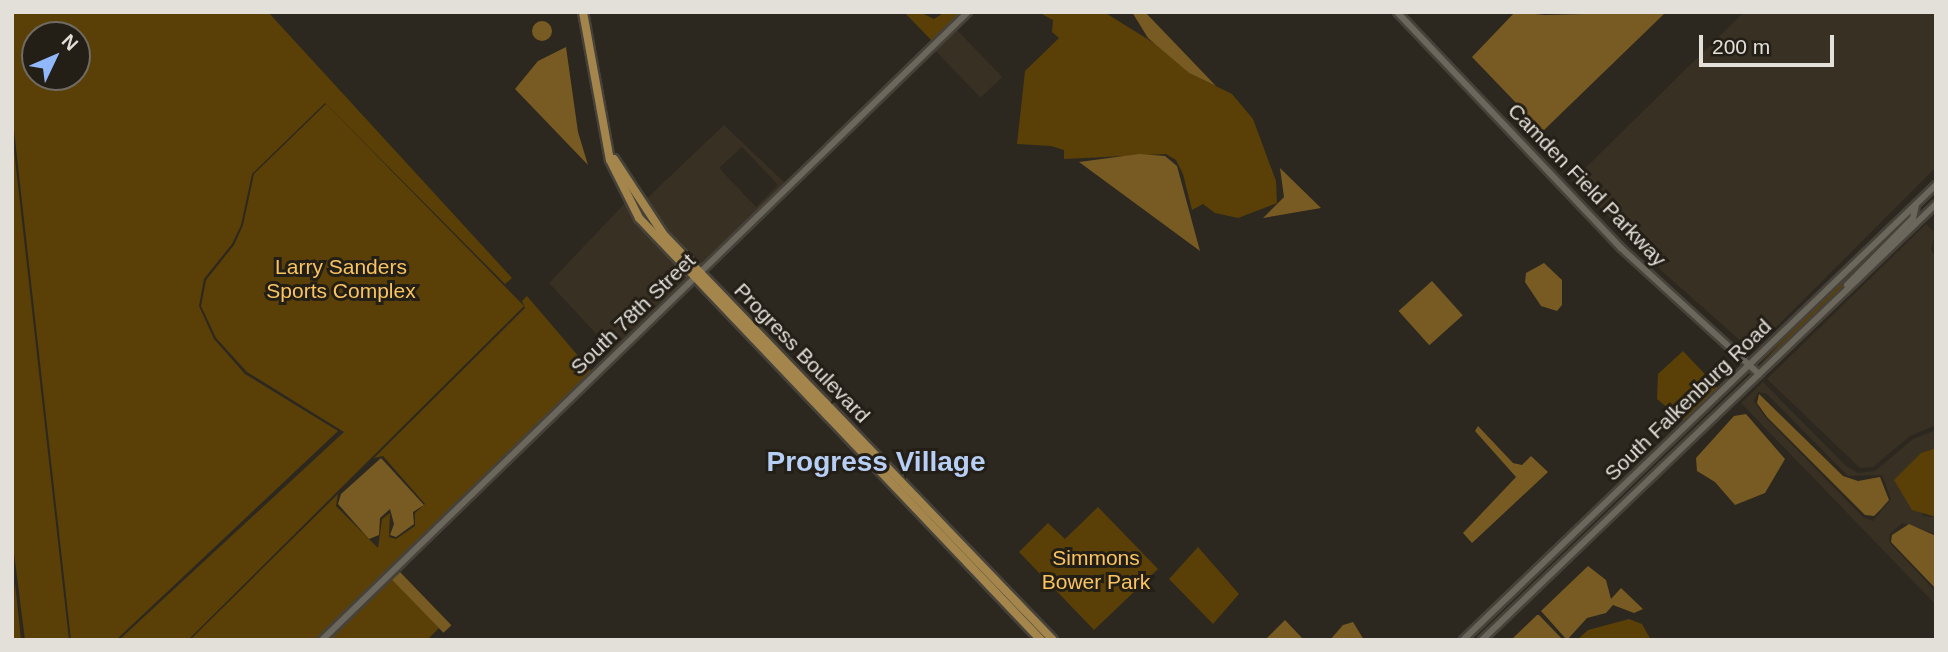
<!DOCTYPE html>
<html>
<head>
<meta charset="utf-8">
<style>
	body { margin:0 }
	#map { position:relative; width:1948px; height:652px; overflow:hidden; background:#2c271f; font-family:Arial,sans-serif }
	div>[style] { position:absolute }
	.built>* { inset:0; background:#383022; transform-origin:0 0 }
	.green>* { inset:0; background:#5a4007 }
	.water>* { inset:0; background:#785b22; transform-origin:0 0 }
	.round { border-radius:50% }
	.roads { filter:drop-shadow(2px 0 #46423a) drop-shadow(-2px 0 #46423a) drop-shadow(0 2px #46423a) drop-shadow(0 -2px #46423a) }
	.minor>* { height:6px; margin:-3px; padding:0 3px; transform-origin:3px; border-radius:3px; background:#6c675d }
	.major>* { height:8px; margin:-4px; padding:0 4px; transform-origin:4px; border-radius:4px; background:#a4864c }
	span { translate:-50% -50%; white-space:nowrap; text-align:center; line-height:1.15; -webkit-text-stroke:6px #231e16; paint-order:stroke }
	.street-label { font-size:21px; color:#e3e0da }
	.park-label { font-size:21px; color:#f9c45f }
	.district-label { font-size:28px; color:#b7cef5; font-weight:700 }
	.frame { position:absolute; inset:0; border:14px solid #e3e0da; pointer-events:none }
	.north { position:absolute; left:21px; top:21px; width:70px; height:70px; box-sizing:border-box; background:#231e16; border:2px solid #706c64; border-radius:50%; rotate:46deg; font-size:19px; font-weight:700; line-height:28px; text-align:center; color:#e3e0da }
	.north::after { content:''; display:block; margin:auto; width:24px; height:32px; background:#91b8fd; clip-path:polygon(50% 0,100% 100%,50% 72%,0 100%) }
	.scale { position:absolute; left:1699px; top:35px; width:135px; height:32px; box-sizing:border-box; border:4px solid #e3e0da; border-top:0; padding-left:9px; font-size:21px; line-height:24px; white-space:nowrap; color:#e3e0da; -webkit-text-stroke:5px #231e16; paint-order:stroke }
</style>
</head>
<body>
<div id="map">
	<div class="built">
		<div style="clip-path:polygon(1744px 12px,1936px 12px,1936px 167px,1752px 351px,1665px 274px,1573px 180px)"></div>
		<div style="left:955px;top:28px;width:68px;height:30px;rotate:46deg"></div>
		<div style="clip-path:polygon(evenodd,724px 125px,787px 185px,700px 269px,642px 203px,724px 125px,742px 147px,778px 185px,756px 207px,719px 168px,742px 147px)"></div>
		<div style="clip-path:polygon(626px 202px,646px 232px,690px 279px,612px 351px,549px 283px)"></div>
		<div style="clip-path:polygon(1926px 224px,1935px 233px,1931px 250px,1936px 257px,1936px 425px,1910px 436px,1873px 467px,1860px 468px,1767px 379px)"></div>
		<div style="clip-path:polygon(evenodd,1763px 382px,1845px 465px,1858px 473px,1875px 471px,1913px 439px,1936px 430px,1936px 448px,1921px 453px,1910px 465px,1923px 516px,1936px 517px,1936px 534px,1902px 523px,1890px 534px,1889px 542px,1936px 592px,1936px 605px,1741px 403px,1763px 382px,1758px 392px,1767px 394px,1848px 476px,1882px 475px,1891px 499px,1873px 521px,1863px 517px,1766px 418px,1754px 401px,1758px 392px)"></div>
	</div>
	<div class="green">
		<div style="clip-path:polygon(evenodd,12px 12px,268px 12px,512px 278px,505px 284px,325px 103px,252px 174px,241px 225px,232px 244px,204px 279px,199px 306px,214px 339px,245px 374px,338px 431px,116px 640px,71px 640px,12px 112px,12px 12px,35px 35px,77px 35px,77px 77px,35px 77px,35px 35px)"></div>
		<div style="clip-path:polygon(904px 12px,920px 12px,934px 19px,945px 12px,965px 12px,934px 43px)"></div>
		<div style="clip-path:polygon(1038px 12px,1104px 12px,1157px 45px,1189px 73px,1232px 94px,1253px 119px,1276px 181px,1277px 203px,1238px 218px,1215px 213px,1203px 204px,1192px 210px,1183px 174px,1176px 160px,1166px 154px,1064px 159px,1064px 150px,1051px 146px,1017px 144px,1025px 71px,1059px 38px,1052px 32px,1053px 20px)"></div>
		<div style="clip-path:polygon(326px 104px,524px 306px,188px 640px,119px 640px,344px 432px,247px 372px,216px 338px,201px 306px,206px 280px,234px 245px,243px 225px,254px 174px)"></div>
		<div style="clip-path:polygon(12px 132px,69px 640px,25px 640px,12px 537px)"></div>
		<div style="clip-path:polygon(1912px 214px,1841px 291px,1762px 362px,1845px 277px)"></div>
		<div style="clip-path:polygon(527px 296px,591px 371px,318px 640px,190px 640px,338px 494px,336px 506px,378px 548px,382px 519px,390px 513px,389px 537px,396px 539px,415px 526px,415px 513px,425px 504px,383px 456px,374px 458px,525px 308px,522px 301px)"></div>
		<div style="clip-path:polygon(1683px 351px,1718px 388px,1685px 422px,1657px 399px,1658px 374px)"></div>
		<div style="clip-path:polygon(1936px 448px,1936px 517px,1912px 510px,1894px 480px,1921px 453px)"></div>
		<div style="clip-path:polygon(1098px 507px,1158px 569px,1094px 630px,1019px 552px,1048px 523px,1065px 539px)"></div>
		<div style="clip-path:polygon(1198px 547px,1239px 594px,1213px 624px,1169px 579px)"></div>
		<div style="clip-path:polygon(398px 569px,392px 579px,439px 628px,427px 640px,325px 640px)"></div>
		<div style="clip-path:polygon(15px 582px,21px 640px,12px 640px)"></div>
		<div style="clip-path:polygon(1629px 619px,1642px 624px,1651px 640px,1577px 640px,1588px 630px)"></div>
	</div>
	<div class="water">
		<div style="clip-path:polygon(1132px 12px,1145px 12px,1216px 86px,1189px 73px,1148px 38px)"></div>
		<div style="clip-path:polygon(1515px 12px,1545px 15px,1666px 12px,1543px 131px,1472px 57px)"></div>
		<div class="round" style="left:532px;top:21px;width:20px;height:20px"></div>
		<div style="clip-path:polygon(566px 47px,578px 132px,588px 165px,515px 89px,538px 61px)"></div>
		<div style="clip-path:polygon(1139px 154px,1165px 156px,1177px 166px,1200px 251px,1079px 162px)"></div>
		<div style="clip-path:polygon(1280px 168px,1282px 170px,1321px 208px,1263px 218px,1284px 197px)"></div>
		<div style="clip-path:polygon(1544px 263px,1562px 280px,1562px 305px,1557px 311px,1541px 306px,1525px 282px,1526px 273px)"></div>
		<div style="left:1432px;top:281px;width:46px;height:45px;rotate:48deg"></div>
		<div style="clip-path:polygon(1759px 394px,1843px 476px,1858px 481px,1880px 477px,1889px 500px,1881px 509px,1874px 516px,1865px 515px,1767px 417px,1757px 403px)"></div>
		<div style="clip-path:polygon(1746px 414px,1785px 459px,1765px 493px,1735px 505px,1715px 482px,1697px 471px,1696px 458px,1734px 416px)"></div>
		<div style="clip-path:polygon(1478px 426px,1513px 463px,1522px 465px,1531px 456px,1548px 472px,1472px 543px,1463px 533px,1516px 477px,1475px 431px)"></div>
		<div style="clip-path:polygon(381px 458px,424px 505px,413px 512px,414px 524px,396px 537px,390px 535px,394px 524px,390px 509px,380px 518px,379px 535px,369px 539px,338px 504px,341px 494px)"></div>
		<div style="clip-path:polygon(1909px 524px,1936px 536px,1936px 589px,1891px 542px,1892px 535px)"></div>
		<div style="clip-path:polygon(1588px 566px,1606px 580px,1611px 599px,1621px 588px,1643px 609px,1634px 613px,1613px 605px,1606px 613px,1587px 618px,1567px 640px,1541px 611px)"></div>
		<div style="left:400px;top:572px;width:74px;height:11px;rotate:46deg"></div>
		<div style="clip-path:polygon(1539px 615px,1563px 640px,1511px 640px,1537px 615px)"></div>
		<div style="clip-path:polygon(1285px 620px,1304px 640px,1265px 640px)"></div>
		<div style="clip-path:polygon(1353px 622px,1364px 640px,1330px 640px,1343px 625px)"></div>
	</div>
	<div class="roads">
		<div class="minor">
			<div style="left:1397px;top:12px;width:325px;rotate:46.5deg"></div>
			<div style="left:1621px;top:248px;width:187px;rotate:42.4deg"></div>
			<div style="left:1847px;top:285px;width:94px;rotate:-45.4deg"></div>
			<div style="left:1913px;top:218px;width:13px;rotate:-77deg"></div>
			<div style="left:322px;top:640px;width:901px;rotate:-44.19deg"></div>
			<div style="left:1463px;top:640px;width:656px;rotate:-43.89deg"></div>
			<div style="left:1482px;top:640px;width:629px;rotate:-43.84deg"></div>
		</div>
		<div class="major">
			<div style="left:583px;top:12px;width:150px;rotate:79.7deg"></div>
			<div style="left:610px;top:160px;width:65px;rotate:63.4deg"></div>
			<div style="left:639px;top:218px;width:583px;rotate:46.39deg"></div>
			<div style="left:614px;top:159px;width:90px;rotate:56.8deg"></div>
			<div style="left:663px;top:234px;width:563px;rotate:46.15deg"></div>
		</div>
	</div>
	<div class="street-label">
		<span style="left:1587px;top:185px;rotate:46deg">Camden Field Parkway</span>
		<span style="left:633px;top:314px;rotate:-44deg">South 78th Street</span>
		<span style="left:802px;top:353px;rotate:46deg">Progress Boulevard</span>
		<span style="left:1688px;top:400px;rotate:-44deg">South Falkenburg Road</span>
	</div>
	<div class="park-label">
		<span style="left:341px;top:279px">Larry Sanders<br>Sports Complex</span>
		<span style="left:1096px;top:570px">Simmons<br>Bower Park</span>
	</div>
	<div class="district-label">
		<span style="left:876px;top:462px">Progress Village</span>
	</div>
	<div class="frame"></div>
	<div class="north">N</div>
	<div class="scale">200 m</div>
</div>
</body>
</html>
